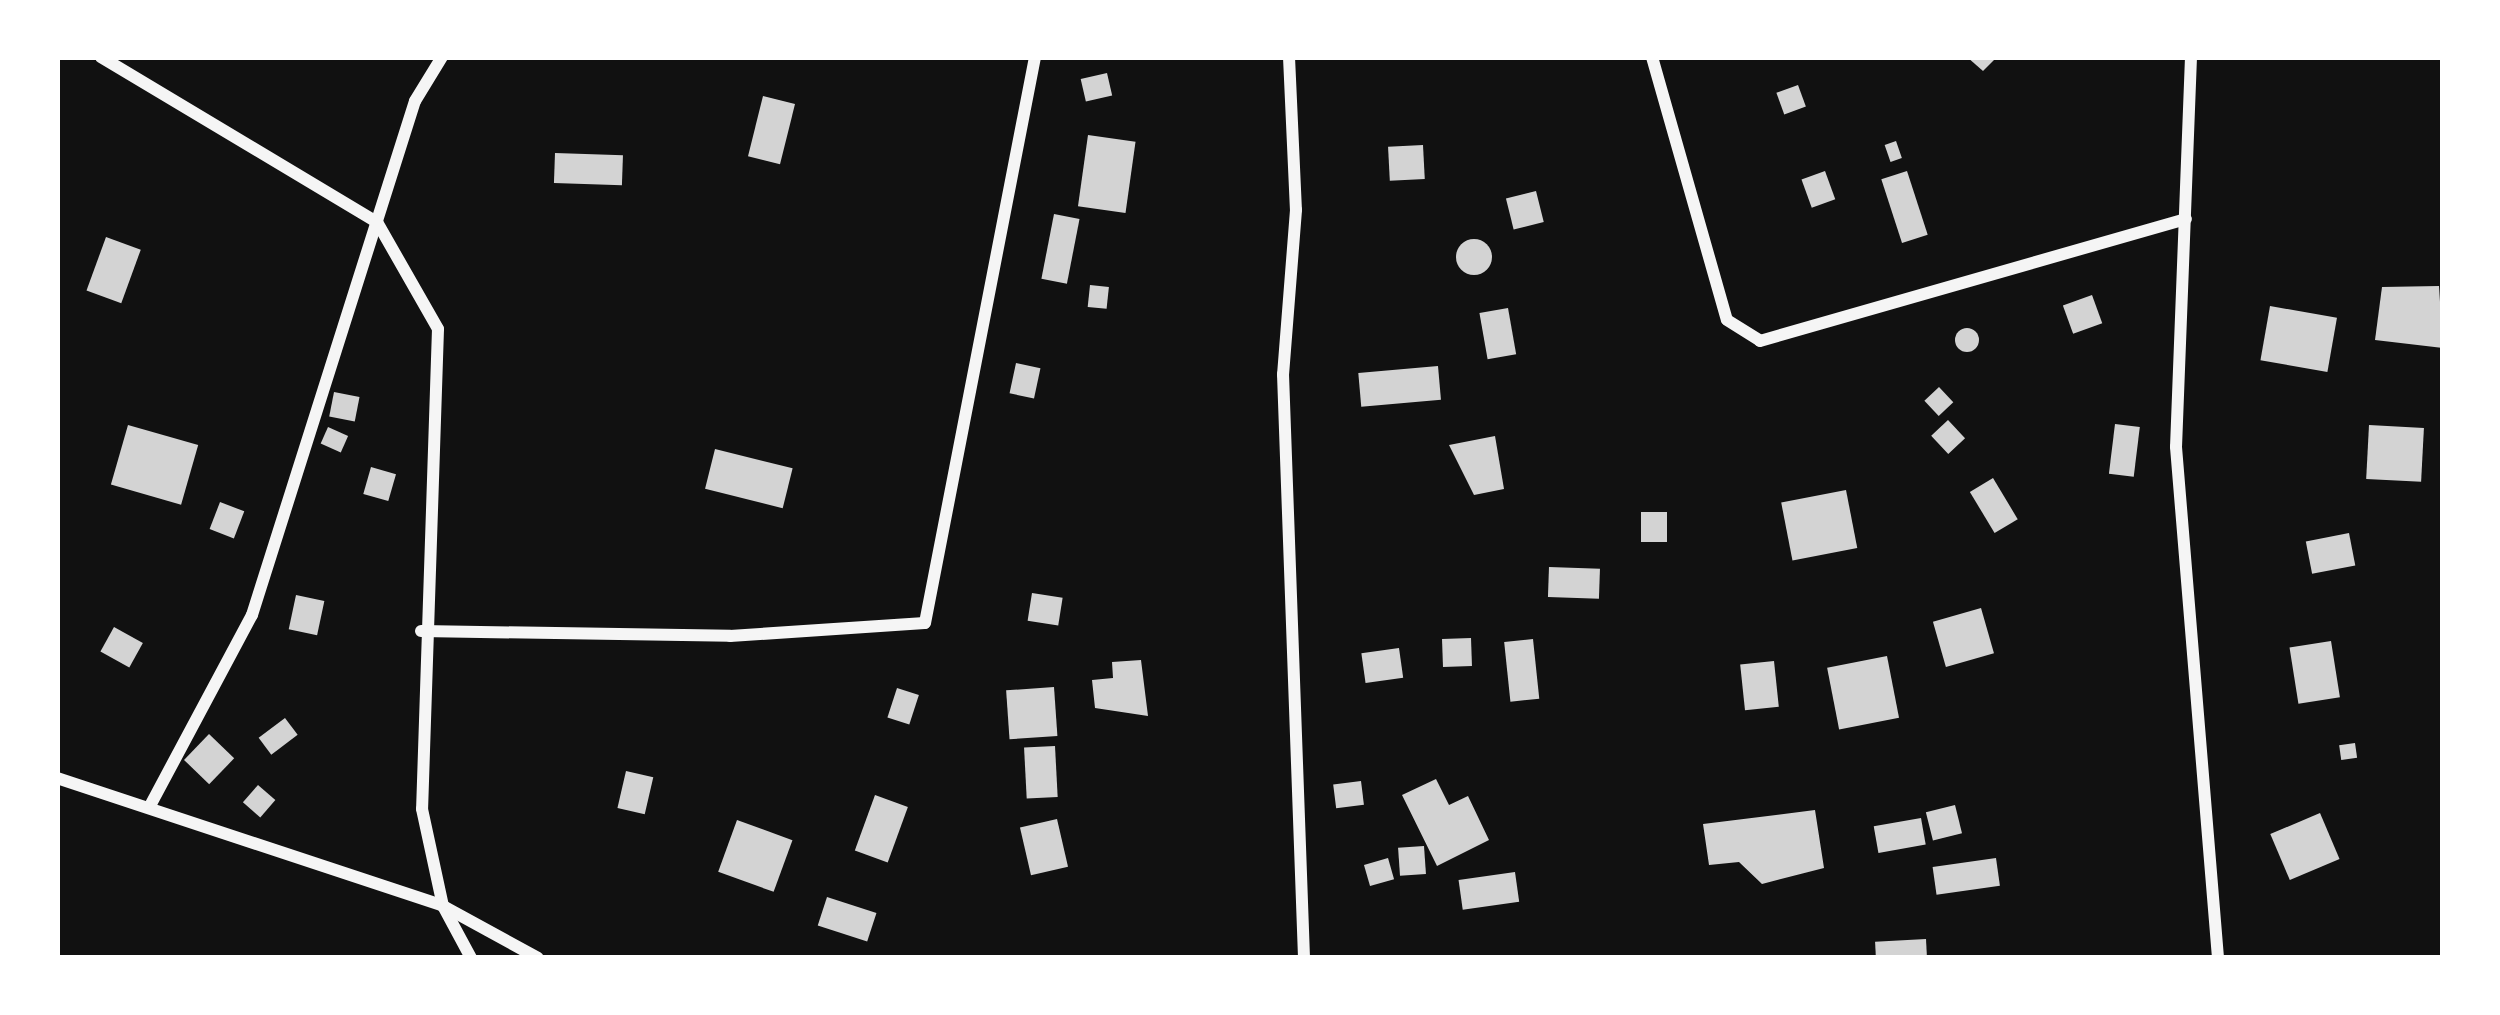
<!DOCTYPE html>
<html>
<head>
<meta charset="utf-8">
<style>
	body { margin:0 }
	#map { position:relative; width:2500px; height:1015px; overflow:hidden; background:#111; font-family:"Libre Baskerville",serif }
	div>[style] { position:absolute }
	.building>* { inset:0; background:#d3d3d3; transform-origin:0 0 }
	.round { border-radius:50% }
	.minor>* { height:12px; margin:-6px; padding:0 6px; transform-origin:6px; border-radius:6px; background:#f5f5f5 }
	span { translate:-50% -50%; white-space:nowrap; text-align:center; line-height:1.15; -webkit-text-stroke:12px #fff; paint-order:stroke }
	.frame { position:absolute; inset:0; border:60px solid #fff; pointer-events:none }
</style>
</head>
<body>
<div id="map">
	<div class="building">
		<div style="clip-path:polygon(1967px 57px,1997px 57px,1983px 71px)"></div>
		<div style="left:1107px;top:73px;width:23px;height:27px;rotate:77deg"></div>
		<div style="left:1798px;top:85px;width:23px;height:23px;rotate:70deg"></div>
		<div style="left:763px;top:96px;width:33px;height:62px;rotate:14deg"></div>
		<div style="left:1088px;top:135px;width:48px;height:72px;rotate:8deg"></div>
		<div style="left:1896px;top:141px;width:18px;height:12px;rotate:71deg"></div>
		<div style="left:1423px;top:145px;width:34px;height:35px;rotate:87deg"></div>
		<div style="left:555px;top:153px;width:68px;height:30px;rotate:2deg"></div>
		<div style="left:1825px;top:171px;width:30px;height:25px;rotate:70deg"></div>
		<div style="left:1907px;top:171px;width:67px;height:27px;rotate:72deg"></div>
		<div style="left:1536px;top:191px;width:32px;height:31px;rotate:76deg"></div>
		<div style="left:1054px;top:214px;width:26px;height:66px;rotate:11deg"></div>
		<div style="left:106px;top:237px;width:37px;height:57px;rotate:20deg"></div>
		<div class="round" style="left:1456px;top:239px;width:36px;height:36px"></div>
		<div style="left:1090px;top:285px;width:19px;height:22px;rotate:6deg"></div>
		<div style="clip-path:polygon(2439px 286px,2443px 348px,2375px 340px,2382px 287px)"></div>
		<div style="left:2092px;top:295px;width:30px;height:31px;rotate:70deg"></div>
		<div style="left:2270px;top:306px;width:68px;height:55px;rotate:10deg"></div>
		<div style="left:1508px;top:308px;width:47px;height:29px;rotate:80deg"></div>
		<div class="round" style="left:1955px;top:328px;width:24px;height:24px"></div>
		<div style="left:1016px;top:363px;width:25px;height:31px;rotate:12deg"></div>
		<div style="left:1438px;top:366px;width:34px;height:80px;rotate:85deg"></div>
		<div style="left:1939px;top:387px;width:21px;height:20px;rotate:47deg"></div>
		<div style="left:334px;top:392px;width:26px;height:25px;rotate:11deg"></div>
		<div style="left:1948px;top:420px;width:25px;height:23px;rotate:47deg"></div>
		<div style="left:2115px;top:424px;width:25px;height:50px;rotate:7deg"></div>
		<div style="left:128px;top:425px;width:73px;height:62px;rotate:16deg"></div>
		<div style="left:2369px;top:425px;width:55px;height:54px;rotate:3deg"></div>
		<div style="left:328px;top:427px;width:22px;height:18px;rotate:24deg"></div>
		<div style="clip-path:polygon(1495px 436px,1504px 489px,1474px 495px,1449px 445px)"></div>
		<div style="left:715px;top:449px;width:80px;height:41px;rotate:14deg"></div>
		<div style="left:371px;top:467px;width:26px;height:28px;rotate:16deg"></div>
		<div style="left:1993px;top:478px;width:48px;height:27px;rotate:59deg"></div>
		<div style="left:1846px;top:490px;width:59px;height:66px;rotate:79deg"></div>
		<div style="left:220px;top:502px;width:26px;height:29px;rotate:21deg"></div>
		<div style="left:1641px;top:512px;width:26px;height:30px"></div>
		<div style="left:2349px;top:533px;width:33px;height:44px;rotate:79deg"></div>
		<div style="left:1549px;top:567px;width:51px;height:30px;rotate:2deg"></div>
		<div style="left:1032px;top:593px;width:31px;height:28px;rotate:9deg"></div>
		<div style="left:296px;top:595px;width:29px;height:35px;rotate:12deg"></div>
		<div style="left:1981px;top:608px;width:47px;height:50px;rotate:74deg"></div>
		<div style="left:114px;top:627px;width:33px;height:28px;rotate:29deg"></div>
		<div style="left:1471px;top:638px;width:28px;height:29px;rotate:88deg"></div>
		<div style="left:1533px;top:639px;width:60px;height:29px;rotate:84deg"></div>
		<div style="left:2331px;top:641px;width:57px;height:42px;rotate:81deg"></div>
		<div style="left:1399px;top:648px;width:30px;height:38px;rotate:82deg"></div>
		<div style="left:1887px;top:656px;width:63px;height:61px;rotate:79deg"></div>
		<div style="clip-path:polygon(1141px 660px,1148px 716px,1095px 708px,1092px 680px,1113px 678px,1112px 662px)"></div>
		<div style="left:1774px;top:661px;width:46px;height:34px;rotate:84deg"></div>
		<div style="left:1054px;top:687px;width:49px;height:48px;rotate:86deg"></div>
		<div style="left:897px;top:688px;width:23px;height:31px;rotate:18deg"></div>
		<div style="left:285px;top:718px;width:21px;height:33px;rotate:53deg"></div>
		<div style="left:209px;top:734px;width:35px;height:36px;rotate:44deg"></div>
		<div style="left:2355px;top:743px;width:15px;height:16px;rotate:82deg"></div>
		<div style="left:1055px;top:746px;width:51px;height:31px;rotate:87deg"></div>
		<div style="left:626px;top:771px;width:28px;height:38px;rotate:13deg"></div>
		<div style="clip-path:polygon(1436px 779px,1449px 805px,1468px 796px,1489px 840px,1437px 866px,1402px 795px)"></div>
		<div style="left:1361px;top:781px;width:24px;height:28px;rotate:83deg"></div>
		<div style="left:258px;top:785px;width:23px;height:23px;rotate:41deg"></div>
		<div style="left:875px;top:795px;width:35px;height:59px;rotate:20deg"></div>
		<div style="left:1955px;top:805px;width:29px;height:30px;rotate:76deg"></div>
		<div style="clip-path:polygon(1815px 810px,1824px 868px,1762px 884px,1739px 862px,1709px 865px,1703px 824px)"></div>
		<div style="left:2320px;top:813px;width:50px;height:54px;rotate:67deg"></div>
		<div style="left:1921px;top:818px;width:27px;height:48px;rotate:80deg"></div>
		<div style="left:1057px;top:819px;width:49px;height:38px;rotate:77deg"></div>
		<div style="left:737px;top:820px;width:59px;height:55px;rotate:20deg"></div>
		<div style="left:1424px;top:846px;width:28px;height:26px;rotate:86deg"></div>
		<div style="left:1388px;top:858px;width:22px;height:25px;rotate:74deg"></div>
		<div style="left:1996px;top:858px;width:28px;height:64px;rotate:82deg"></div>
		<div style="left:1515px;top:872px;width:30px;height:57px;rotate:82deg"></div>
		<div style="left:827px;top:897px;width:52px;height:30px;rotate:18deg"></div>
		<div style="left:1926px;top:939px;width:19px;height:51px;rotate:87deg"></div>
	</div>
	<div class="minor">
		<div style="left:101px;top:57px;width:322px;rotate:30.9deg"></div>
		<div style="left:377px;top:222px;width:123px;rotate:60.3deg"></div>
		<div style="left:438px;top:329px;width:480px;rotate:91.9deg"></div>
		<div style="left:422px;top:809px;width:99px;rotate:77.8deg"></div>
		<div style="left:443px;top:906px;width:59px;rotate:61.7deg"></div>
		<div style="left:1289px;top:57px;width:153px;rotate:87.4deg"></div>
		<div style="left:1296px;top:210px;width:165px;rotate:94.5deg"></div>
		<div style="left:1283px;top:374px;width:584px;rotate:87.94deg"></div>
		<div style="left:1652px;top:57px;width:273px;rotate:74.1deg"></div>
		<div style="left:1727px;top:320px;width:39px;rotate:32deg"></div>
		<div style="left:1760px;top:341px;width:443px;rotate:-16deg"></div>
		<div style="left:2191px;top:57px;width:390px;rotate:92.2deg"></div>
		<div style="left:2176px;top:447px;width:513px;rotate:85.3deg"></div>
		<div style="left:421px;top:631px;width:309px;rotate:0.9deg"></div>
		<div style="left:730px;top:636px;width:195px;rotate:-3.8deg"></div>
		<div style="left:925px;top:623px;width:577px;rotate:-79deg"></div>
		<div style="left:57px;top:778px;width:407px;rotate:18.3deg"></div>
		<div style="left:443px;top:906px;width:108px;rotate:28.7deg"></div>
		<div style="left:151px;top:804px;width:214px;rotate:-61.9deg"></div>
		<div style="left:252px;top:615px;width:539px;rotate:-72.41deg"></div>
		<div style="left:415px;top:101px;width:52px;rotate:-58.5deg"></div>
	</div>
	<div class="frame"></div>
</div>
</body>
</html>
